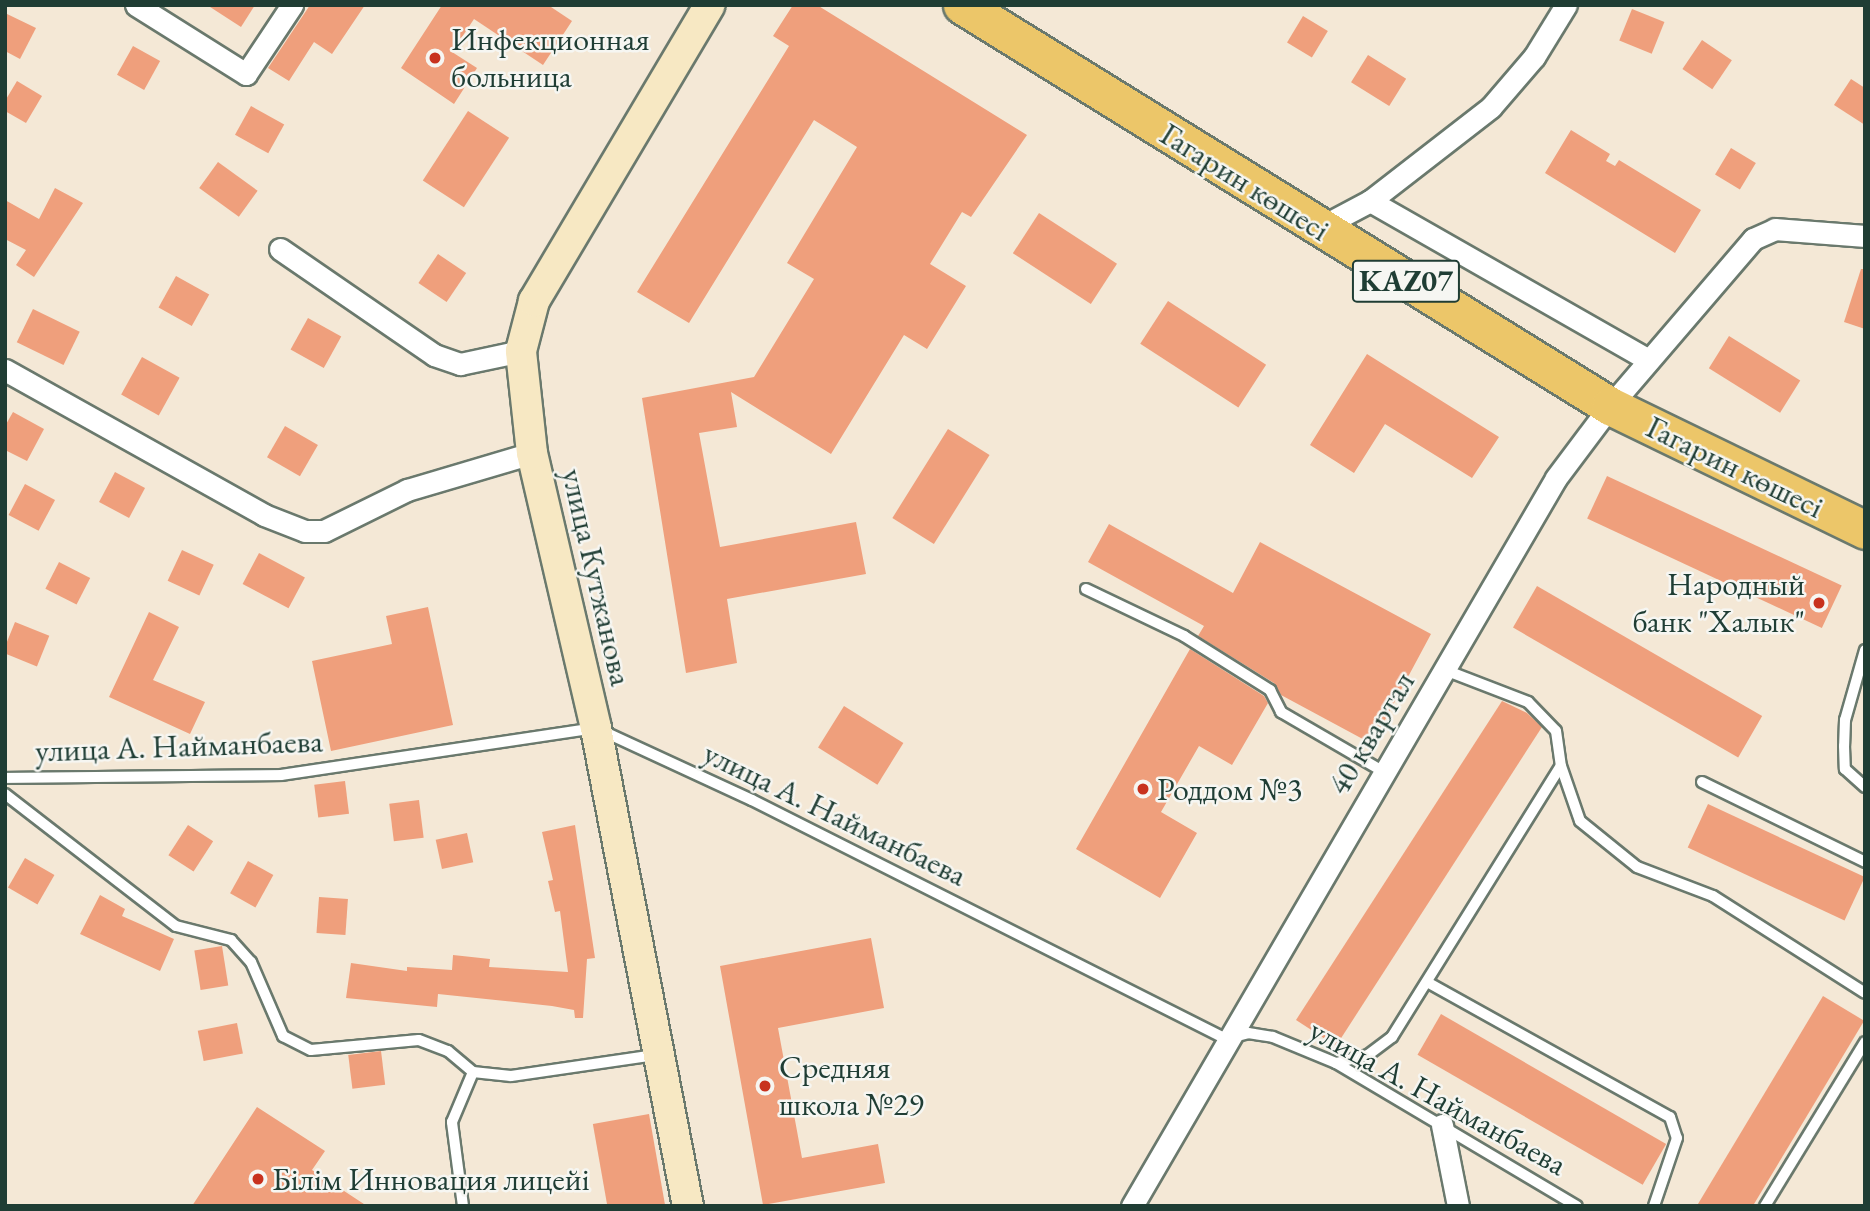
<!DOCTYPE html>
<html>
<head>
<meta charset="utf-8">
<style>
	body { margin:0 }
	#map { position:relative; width:1870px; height:1211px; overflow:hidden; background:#f4e8d6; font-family:"EB Garamond",serif }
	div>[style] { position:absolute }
	.building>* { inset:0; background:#ef9f7c; transform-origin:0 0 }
	.roads { filter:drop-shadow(2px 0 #6a796d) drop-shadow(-2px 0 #6a796d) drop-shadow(0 2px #6a796d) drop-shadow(0 -2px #6a796d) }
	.lane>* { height:10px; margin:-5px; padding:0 5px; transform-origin:5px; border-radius:5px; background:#fff }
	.street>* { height:21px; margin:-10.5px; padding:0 10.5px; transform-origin:10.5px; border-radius:10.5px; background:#fff }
	.secondary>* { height:30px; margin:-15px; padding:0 15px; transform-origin:15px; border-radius:15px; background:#f7e8c3 }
	.highway>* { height:37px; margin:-18.5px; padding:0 18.5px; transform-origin:18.5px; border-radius:18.5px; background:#ecc669 }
	.dots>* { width:19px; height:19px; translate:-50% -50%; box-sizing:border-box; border:4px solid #f6f6f2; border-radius:50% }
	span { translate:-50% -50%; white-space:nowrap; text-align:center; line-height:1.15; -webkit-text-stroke:5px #f6f6f2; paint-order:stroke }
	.shield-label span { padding:2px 5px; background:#f6f6f2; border:2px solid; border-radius:5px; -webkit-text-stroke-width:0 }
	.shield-label { font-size:30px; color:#1f3d34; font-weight:700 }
	.poi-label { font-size:32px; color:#1f3d34 }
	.left { translate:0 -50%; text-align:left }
	.right { translate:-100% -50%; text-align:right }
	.street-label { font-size:32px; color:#1f3d34 }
	.frame { position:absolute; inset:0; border:7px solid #1f3d34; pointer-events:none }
</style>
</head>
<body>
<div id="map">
	<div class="building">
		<div style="clip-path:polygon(207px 5px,255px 5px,241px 27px)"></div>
		<div style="clip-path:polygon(310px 5px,365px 5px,332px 54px,314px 42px,289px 81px,268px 68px)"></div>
		<div style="clip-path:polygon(442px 5px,548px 5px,572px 21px,543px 65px,474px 19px,452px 52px,477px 68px,454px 104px,401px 68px)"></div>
		<div style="clip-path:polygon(793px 5px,817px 5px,1027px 135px,971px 217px,962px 212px,930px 264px,966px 286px,927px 349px,904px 335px,831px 454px,731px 392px,737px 427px,699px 433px,720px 547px,856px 522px,866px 574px,727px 599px,737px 663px,686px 673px,642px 398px,754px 377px,814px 279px,787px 263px,857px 147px,814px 120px,689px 323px,637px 292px,789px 46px,773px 36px)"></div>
		<div style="left:1632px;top:9px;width:35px;height:34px;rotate:22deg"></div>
		<div style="clip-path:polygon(5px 13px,36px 28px,20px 59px,5px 51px)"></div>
		<div style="left:1303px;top:16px;width:29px;height:31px;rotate:31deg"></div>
		<div style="left:1702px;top:40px;width:36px;height:35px;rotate:34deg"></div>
		<div style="left:133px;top:46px;width:31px;height:33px;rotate:29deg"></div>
		<div style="left:1368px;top:55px;width:45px;height:32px;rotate:32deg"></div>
		<div style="clip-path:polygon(1851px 79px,1865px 88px,1865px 125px,1834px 105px)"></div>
		<div style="clip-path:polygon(17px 81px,42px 96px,26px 123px,5px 111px,5px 101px)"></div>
		<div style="left:251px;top:106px;width:38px;height:33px;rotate:29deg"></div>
		<div style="left:468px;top:111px;width:49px;height:83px;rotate:33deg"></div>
		<div style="clip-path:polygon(1571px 130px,1610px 154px,1606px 161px,1615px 166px,1619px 160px,1701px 210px,1675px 253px,1545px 173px)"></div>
		<div style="left:1731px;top:148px;width:29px;height:31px;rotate:31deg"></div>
		<div style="left:218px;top:162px;width:49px;height:32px;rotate:36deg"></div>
		<div style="clip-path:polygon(55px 188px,83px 203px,34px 277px,16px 265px,26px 250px,5px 239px,5px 200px,39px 219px)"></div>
		<div style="left:1039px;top:213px;width:93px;height:48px;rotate:33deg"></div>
		<div style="left:438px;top:254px;width:34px;height:35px;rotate:34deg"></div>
		<div style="clip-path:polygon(1861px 269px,1865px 269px,1865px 329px,1844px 322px)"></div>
		<div style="left:176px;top:276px;width:38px;height:36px;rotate:29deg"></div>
		<div style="left:1168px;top:301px;width:117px;height:51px;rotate:33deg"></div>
		<div style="left:33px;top:309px;width:52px;height:37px;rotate:26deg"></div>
		<div style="left:308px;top:318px;width:38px;height:36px;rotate:29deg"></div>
		<div style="left:1729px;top:336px;width:84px;height:38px;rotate:32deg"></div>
		<div style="clip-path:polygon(1367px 354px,1499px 437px,1472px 478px,1385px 424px,1354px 473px,1310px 445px)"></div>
		<div style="left:142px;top:357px;width:43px;height:43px;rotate:29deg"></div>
		<div style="clip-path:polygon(13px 412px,44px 429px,27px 461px,5px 450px,5px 426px)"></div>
		<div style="left:285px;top:426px;width:38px;height:36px;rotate:30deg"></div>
		<div style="left:948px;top:429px;width:49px;height:105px;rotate:32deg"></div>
		<div style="left:115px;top:472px;width:34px;height:34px;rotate:28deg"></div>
		<div style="left:1607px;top:476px;width:259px;height:47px;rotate:25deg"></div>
		<div style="left:25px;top:484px;width:34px;height:35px;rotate:28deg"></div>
		<div style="clip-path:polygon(1109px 524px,1233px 593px,1260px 542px,1431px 634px,1372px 744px,1281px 695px,1274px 683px,1198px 636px,1204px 626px,1088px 562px)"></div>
		<div style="left:182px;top:550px;width:35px;height:34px;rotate:25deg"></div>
		<div style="left:259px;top:553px;width:52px;height:35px;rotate:28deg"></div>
		<div style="left:59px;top:562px;width:35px;height:30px;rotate:27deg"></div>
		<div style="left:1537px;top:586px;width:260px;height:48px;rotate:30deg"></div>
		<div style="clip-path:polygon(428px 607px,453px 725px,331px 751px,312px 661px,392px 644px,386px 616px)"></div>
		<div style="clip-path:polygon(149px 612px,179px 627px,153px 680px,205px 702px,190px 734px,109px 697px)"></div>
		<div style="left:15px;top:622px;width:37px;height:33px;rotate:22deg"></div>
		<div style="clip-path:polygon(1190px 649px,1264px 696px,1268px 703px,1232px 765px,1199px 746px,1161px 812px,1197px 833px,1160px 898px,1076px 849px)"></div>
		<div style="clip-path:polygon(1502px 701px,1527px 713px,1542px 727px,1336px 1046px,1296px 1020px)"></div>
		<div style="left:844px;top:706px;width:70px;height:49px;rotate:32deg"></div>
		<div style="left:345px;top:781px;width:33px;height:31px;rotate:83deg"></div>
		<div style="left:419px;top:800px;width:38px;height:30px;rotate:83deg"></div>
		<div style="left:1708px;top:804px;width:173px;height:48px;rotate:25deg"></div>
		<div style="left:188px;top:825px;width:30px;height:36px;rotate:33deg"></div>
		<div style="clip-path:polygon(575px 825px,595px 958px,587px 959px,583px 1018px,575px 1018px,574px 1010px,552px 1006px,438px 994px,437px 1007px,346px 998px,351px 963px,407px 971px,407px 967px,452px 970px,453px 955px,490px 959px,489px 967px,568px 972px,560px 911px,555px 912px,548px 881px,553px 880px,542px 832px)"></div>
		<div style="left:467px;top:833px;width:30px;height:32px;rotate:78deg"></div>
		<div style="left:25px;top:858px;width:34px;height:34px;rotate:30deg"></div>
		<div style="left:248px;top:861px;width:29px;height:37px;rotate:29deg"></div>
		<div style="clip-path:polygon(100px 895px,125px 909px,122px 916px,174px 939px,160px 971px,80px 934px)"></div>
		<div style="left:319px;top:897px;width:29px;height:36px;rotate:4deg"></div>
		<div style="clip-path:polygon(871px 938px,884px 1008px,778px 1028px,802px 1158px,878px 1144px,885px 1183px,763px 1205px,720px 966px)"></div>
		<div style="left:222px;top:946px;width:40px;height:28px;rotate:81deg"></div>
		<div style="left:1823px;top:996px;width:48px;height:246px;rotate:31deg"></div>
		<div style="left:1441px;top:1014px;width:260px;height:47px;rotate:30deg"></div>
		<div style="left:237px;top:1023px;width:31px;height:40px;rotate:79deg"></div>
		<div style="left:381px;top:1051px;width:34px;height:33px;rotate:83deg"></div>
		<div style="clip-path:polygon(257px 1107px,325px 1151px,312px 1170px,367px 1206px,192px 1206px)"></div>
		<div style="left:649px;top:1114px;width:94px;height:57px;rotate:80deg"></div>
	</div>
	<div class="roads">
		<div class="lane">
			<div style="left:1086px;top:589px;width:109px;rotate:25.6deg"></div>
			<div style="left:1184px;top:636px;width:102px;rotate:32.1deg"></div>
			<div style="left:1270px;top:690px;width:25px;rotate:63deg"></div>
			<div style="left:1281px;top:712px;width:119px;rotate:30.2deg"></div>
			<div style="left:1865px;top:650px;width:73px;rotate:105.9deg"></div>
			<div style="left:1845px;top:720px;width:26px;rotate:92deg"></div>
			<div style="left:1844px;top:746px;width:23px;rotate:88deg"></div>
			<div style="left:1845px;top:769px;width:27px;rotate:42deg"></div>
			<div style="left:1445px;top:670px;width:89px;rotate:21.1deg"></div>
			<div style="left:1528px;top:702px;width:40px;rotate:46deg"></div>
			<div style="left:1556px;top:731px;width:35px;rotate:82deg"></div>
			<div style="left:1561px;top:766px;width:58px;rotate:70.9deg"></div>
			<div style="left:1580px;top:821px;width:73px;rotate:38.9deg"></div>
			<div style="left:1637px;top:867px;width:81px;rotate:20.9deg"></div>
			<div style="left:1713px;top:896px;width:180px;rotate:32.5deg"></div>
			<div style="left:5px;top:778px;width:276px;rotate:-0.6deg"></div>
			<div style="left:281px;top:775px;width:318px;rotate:-8.5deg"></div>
			<div style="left:596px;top:728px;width:172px;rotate:24.8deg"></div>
			<div style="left:752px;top:800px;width:531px;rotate:26.76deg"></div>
			<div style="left:1226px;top:1039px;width:23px;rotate:-15deg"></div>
			<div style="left:1248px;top:1033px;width:25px;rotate:9deg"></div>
			<div style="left:1273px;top:1037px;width:68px;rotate:22.4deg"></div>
			<div style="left:1336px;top:1063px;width:280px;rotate:30.7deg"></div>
			<div style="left:1702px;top:782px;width:182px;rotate:26.1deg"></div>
			<div style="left:5px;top:794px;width:216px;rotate:37.7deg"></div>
			<div style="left:176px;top:926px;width:57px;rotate:14.3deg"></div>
			<div style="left:231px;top:940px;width:30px;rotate:48deg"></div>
			<div style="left:251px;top:962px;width:81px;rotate:66.6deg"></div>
			<div style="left:283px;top:1036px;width:31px;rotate:27deg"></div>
			<div style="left:311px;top:1050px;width:108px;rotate:-5.3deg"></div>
			<div style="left:419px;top:1040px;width:31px;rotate:21deg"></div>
			<div style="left:448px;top:1051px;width:33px;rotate:40deg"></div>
			<div style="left:473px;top:1072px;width:38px;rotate:6deg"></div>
			<div style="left:511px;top:1076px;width:146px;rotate:-8.3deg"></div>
			<div style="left:1427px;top:982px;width:278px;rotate:29.1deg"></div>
			<div style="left:1670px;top:1117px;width:22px;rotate:72deg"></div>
			<div style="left:1677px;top:1138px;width:72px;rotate:108.7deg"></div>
			<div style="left:1336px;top:1063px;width:33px;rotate:-14deg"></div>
			<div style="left:1368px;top:1055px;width:30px;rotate:-37deg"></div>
			<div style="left:1392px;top:1037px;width:319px;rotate:-58.1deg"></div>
			<div style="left:463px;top:1206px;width:85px;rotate:-97.5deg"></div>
			<div style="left:452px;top:1122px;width:54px;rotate:-67.2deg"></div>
			<div style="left:1765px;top:1206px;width:192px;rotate:-58.6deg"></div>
		</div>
		<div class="street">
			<div style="left:136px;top:5px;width:130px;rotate:32.1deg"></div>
			<div style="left:246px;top:74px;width:83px;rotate:-56.3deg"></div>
			<div style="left:1370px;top:201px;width:321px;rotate:29.7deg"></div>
			<div style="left:1319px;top:228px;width:58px;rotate:-27.9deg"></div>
			<div style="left:1370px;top:201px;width:153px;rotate:-37.8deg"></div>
			<div style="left:1491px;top:107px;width:66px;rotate:-49.3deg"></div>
			<div style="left:1534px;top:57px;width:61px;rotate:-58.4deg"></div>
			<div style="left:280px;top:249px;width:187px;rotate:34.5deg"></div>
			<div style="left:434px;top:355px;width:28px;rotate:19deg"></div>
			<div style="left:460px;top:364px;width:62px;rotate:-12deg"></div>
			<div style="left:5px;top:370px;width:297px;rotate:29.2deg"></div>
			<div style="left:264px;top:515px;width:44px;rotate:21.3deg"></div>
			<div style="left:305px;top:531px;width:19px"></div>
			<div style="left:324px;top:531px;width:93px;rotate:-26.3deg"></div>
			<div style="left:407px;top:490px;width:130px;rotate:-16.5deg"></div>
			<div style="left:1442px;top:1125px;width:83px;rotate:78.8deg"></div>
			<div style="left:1132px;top:1206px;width:842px;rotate:-59.78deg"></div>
			<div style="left:1556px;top:478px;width:90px;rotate:-53.1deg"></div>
			<div style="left:1610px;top:406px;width:220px;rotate:-49.4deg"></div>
			<div style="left:1753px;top:239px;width:24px;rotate:-24deg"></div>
			<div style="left:1775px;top:229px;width:90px;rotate:4.4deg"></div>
		</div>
		<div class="secondary">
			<div style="left:688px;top:1206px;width:487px;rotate:-100.9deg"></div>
			<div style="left:596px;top:728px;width:282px;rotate:-103.1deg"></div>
			<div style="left:532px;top:453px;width:103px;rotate:-96.2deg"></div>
			<div style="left:521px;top:351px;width:52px;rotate:-75.4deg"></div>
			<div style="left:534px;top:301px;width:344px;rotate:-59.3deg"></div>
		</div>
		<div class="highway">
			<div style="left:962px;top:5px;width:762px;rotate:31.75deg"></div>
			<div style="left:1610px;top:406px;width:284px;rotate:25.9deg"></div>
		</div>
	</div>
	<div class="dots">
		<div style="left:435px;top:58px;background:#c8321e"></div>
		<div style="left:1819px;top:603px;background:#c8321e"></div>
		<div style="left:1143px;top:789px;background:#c8321e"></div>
		<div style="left:765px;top:1086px;background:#c8321e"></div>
		<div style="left:258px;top:1179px;background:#c8321e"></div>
	</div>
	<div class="shield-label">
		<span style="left:1406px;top:281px">KAZ07</span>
	</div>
	<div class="poi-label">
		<span class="left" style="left:451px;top:58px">Инфекционная<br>больница</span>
		<span class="right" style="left:1805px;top:603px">Народный<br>банк "Халык"</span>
		<span class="left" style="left:1157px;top:789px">Роддом №3</span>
		<span class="left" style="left:779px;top:1086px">Средняя<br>школа №29</span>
		<span class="left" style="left:272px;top:1179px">Білім Инновация лицейі</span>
	</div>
	<div class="street-label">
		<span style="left:1245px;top:182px;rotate:32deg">Гагарин көшесі</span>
		<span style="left:1735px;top:467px;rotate:26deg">Гагарин көшесі</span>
		<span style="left:597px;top:577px;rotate:77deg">улица Кутжанова</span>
		<span style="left:1371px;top:733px;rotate:-59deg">40 квартал</span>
		<span style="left:179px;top:746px;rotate:-2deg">улица А. Найманбаева</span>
		<span style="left:835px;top:814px;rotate:26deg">улица А. Найманбаева</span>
		<span style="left:1438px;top:1097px;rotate:29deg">улица А. Найманбаева</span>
	</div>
	<div class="frame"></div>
</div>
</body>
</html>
